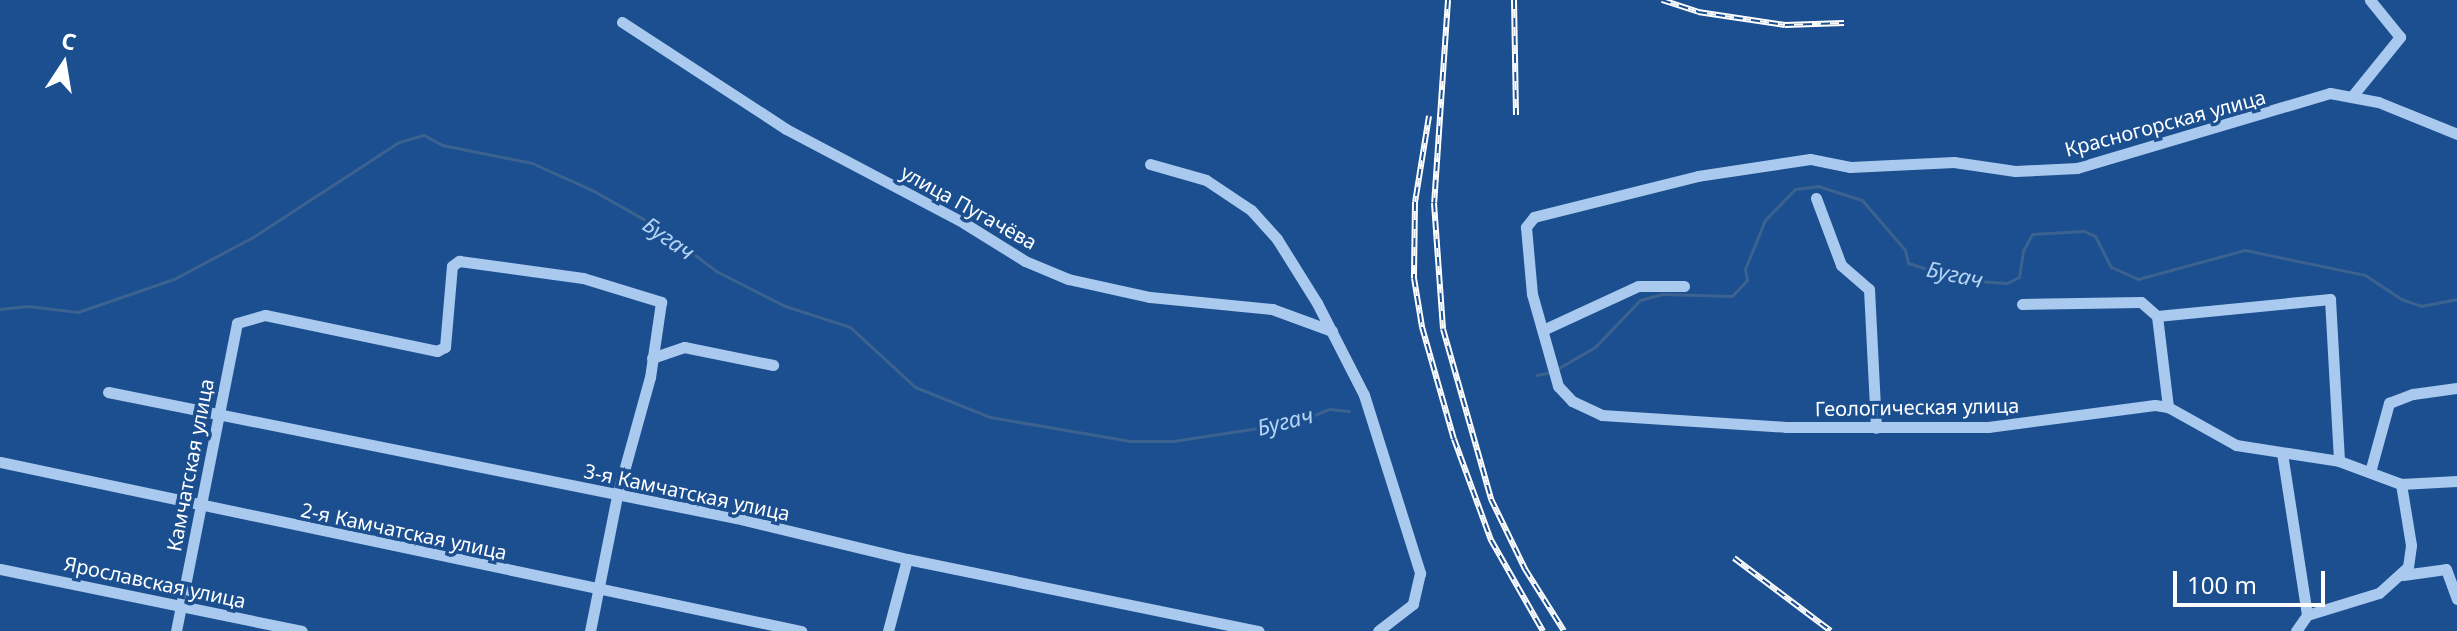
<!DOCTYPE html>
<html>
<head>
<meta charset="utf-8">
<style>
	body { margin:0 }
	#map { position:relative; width:2457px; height:631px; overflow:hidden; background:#1b4f8f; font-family:"Noto Sans",sans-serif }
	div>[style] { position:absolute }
	.stream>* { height:3px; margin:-1.5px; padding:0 1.5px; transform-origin:1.5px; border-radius:1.5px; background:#3c6290 }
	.minor>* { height:11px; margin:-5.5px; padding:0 5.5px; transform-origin:5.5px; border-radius:5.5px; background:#a9c9ee }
	.rail>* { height:6px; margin-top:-3px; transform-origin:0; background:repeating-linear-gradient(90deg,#1b4f8f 0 9px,#fff 0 18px); box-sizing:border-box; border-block:2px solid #fff }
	span { translate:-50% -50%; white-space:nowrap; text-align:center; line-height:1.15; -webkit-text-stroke:7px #1b4f8f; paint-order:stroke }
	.street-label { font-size:20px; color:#fff }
	.water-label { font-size:22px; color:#b5d3f5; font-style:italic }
	.north { position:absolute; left:24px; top:24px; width:80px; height:80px; -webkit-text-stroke:6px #1b4f8f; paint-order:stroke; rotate:12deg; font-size:22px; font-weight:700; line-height:32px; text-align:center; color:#fff }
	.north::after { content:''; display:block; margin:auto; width:28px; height:36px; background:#fff; clip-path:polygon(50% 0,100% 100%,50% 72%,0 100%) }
	.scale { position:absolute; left:2173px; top:571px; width:152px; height:36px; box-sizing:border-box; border:4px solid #fff; border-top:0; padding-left:10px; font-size:24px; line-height:28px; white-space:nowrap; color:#fff; -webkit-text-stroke:6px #1b4f8f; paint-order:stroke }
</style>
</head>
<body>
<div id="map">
	<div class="stream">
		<div style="left:0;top:309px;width:28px;rotate:-6deg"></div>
		<div style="left:28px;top:306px;width:50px;rotate:6.8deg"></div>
		<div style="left:78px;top:312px;width:102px;rotate:-19deg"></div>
		<div style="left:174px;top:279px;width:89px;rotate:-28deg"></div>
		<div style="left:253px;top:237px;width:174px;rotate:-33.1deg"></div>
		<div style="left:399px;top:142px;width:26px;rotate:-16deg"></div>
		<div style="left:424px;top:135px;width:21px;rotate:29deg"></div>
		<div style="left:442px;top:145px;width:92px;rotate:11.3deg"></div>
		<div style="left:532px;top:163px;width:66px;rotate:24.2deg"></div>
		<div style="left:592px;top:190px;width:79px;rotate:29.5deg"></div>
		<div style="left:661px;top:229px;width:69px;rotate:37.4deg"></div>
		<div style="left:716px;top:271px;width:77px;rotate:26.9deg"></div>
		<div style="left:785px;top:306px;width:68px;rotate:17.9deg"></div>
		<div style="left:850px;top:327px;width:88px;rotate:42.7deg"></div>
		<div style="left:915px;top:387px;width:81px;rotate:21.8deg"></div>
		<div style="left:990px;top:417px;width:142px;rotate:9.7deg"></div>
		<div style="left:1130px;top:441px;width:43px"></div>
		<div style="left:1173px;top:441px;width:125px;rotate:-8.7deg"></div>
		<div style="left:1297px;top:422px;width:35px;rotate:-22deg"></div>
		<div style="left:1330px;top:409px;width:19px;rotate:6deg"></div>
		<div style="left:1557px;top:369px;width:44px;rotate:-30.1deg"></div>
		<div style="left:1595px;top:347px;width:65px;rotate:-46.2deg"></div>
		<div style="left:1640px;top:300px;width:23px;rotate:-15deg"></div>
		<div style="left:1662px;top:294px;width:70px;rotate:1.6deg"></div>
		<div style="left:1732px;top:296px;width:22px;rotate:-47deg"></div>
		<div style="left:1747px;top:280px;width:11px;rotate:-100deg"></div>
		<div style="left:1745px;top:269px;width:53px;rotate:-67.8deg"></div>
		<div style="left:1765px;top:220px;width:43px;rotate:-45.9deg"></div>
		<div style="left:1795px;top:189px;width:23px;rotate:-7deg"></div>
		<div style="left:1818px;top:186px;width:46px;rotate:17.7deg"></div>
		<div style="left:1862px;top:200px;width:66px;rotate:49.3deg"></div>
		<div style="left:1905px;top:250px;width:13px;rotate:77deg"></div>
		<div style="left:1908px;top:263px;width:58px;rotate:17.2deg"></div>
		<div style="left:1963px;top:280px;width:44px;rotate:3.9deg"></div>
		<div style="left:2007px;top:283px;width:13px;rotate:-27deg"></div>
		<div style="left:2019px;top:277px;width:26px;rotate:-81deg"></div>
		<div style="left:2023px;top:251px;width:19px;rotate:-62deg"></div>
		<div style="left:2032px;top:234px;width:52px;rotate:-3.3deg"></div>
		<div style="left:2084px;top:231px;width:12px;rotate:24deg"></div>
		<div style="left:2095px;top:236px;width:35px;rotate:63deg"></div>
		<div style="left:2111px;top:267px;width:30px;rotate:24deg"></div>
		<div style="left:2138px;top:279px;width:111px;rotate:-15.2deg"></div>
		<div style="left:2245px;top:250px;width:123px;rotate:11.8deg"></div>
		<div style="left:2365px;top:275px;width:43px;rotate:33.7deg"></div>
		<div style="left:2401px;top:299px;width:21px;rotate:19deg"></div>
		<div style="left:2421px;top:306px;width:37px;rotate:-11deg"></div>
		<div style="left:1537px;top:375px;width:10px;rotate:-11deg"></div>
	</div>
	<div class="minor">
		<div style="left:622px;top:22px;width:196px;rotate:33.1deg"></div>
		<div style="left:786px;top:129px;width:201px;rotate:27.8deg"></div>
		<div style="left:964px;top:223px;width:72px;rotate:31.9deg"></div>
		<div style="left:1025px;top:261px;width:47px;rotate:22.7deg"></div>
		<div style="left:1068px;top:279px;width:84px;rotate:12.4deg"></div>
		<div style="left:1150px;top:297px;width:123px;rotate:5.6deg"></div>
		<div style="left:1272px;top:309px;width:64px;rotate:20.1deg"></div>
		<div style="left:2353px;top:95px;width:75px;rotate:-51deg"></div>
		<div style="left:2400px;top:37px;width:48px;rotate:-129deg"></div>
		<div style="left:2457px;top:134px;width:85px;rotate:-157.9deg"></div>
		<div style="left:2378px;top:102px;width:49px;rotate:-169.4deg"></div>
		<div style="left:2330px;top:93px;width:264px;rotate:163.5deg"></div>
		<div style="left:2077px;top:168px;width:62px;rotate:177.2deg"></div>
		<div style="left:2015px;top:171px;width:62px;rotate:-171.6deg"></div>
		<div style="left:1954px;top:162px;width:104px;rotate:177.2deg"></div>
		<div style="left:1850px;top:167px;width:41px;rotate:-168.7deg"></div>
		<div style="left:1810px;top:159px;width:113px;rotate:171.4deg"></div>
		<div style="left:1698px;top:176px;width:169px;rotate:166deg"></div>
		<div style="left:1534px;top:217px;width:13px;rotate:129deg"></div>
		<div style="left:1526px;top:227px;width:67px;rotate:84.9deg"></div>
		<div style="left:1532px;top:294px;width:96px;rotate:74.2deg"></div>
		<div style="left:1558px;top:386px;width:21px;rotate:47deg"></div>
		<div style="left:1572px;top:401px;width:33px;rotate:25deg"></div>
		<div style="left:1602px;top:415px;width:184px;rotate:3.7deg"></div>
		<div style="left:1786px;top:427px;width:202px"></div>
		<div style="left:1988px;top:427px;width:168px;rotate:-7.5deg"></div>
		<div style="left:2155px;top:405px;width:13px;rotate:9deg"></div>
		<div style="left:2168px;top:407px;width:78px;rotate:29.2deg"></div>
		<div style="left:2236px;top:445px;width:104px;rotate:8.8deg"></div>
		<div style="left:2339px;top:461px;width:66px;rotate:20.4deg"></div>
		<div style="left:2401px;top:484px;width:56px;rotate:-3.1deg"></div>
		<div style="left:1150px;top:164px;width:58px;rotate:15.9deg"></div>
		<div style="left:1206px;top:180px;width:54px;rotate:33.7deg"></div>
		<div style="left:1251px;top:210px;width:39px;rotate:48deg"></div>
		<div style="left:1277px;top:239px;width:75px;rotate:58deg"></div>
		<div style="left:1317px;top:303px;width:103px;rotate:62.9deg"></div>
		<div style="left:1364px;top:395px;width:187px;rotate:72.5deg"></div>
		<div style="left:1420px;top:573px;width:32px;rotate:103deg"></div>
		<div style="left:1413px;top:604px;width:44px;rotate:142.4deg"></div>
		<div style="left:1816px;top:198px;width:72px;rotate:69.5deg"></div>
		<div style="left:1841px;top:265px;width:37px;rotate:41deg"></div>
		<div style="left:1869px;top:289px;width:139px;rotate:87.1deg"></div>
		<div style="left:2022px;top:304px;width:119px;rotate:-1deg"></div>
		<div style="left:2141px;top:302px;width:21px;rotate:41deg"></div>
		<div style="left:2157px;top:316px;width:174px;rotate:-5.6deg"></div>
		<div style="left:2330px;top:299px;width:162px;rotate:86.8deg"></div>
		<div style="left:2157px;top:316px;width:92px;rotate:83.1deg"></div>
		<div style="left:1545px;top:329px;width:102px;rotate:-24.8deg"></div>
		<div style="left:1638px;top:286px;width:46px"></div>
		<div style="left:652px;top:358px;width:34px;rotate:-19deg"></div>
		<div style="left:684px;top:347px;width:91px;rotate:11.4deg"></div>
		<div style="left:108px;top:392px;width:641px;rotate:11.35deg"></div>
		<div style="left:736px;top:518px;width:176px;rotate:13.5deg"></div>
		<div style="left:907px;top:559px;width:359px;rotate:11.6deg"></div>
		<div style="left:2282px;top:453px;width:164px;rotate:81.2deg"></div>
		<div style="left:0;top:462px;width:819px;rotate:11.91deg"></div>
		<div style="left:2370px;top:472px;width:72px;rotate:-74.6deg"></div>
		<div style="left:2389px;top:403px;width:26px;rotate:-21deg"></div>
		<div style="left:2413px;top:394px;width:44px;rotate:-7.8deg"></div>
		<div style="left:0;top:569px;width:308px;rotate:11.6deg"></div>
		<div style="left:2403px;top:575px;width:43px;rotate:-7.9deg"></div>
		<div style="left:2446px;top:569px;width:32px;rotate:70deg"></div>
		<div style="left:176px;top:631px;width:314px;rotate:-78.8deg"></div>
		<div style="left:237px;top:323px;width:29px;rotate:-16deg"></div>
		<div style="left:265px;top:315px;width:176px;rotate:11.8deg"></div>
		<div style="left:437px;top:351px;width:9px;rotate:-27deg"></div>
		<div style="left:445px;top:347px;width:81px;rotate:-85.1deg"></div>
		<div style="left:452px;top:266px;width:9px;rotate:-36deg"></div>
		<div style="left:459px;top:261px;width:125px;rotate:7.8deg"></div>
		<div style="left:583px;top:278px;width:82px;rotate:17.1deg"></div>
		<div style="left:661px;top:302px;width:76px;rotate:98.3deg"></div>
		<div style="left:650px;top:377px;width:123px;rotate:105.5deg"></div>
		<div style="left:617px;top:496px;width:138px;rotate:101.3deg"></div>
		<div style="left:888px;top:631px;width:74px;rotate:-75.2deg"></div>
		<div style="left:2296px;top:631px;width:19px;rotate:-55deg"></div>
		<div style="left:2307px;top:615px;width:75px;rotate:-17deg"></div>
		<div style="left:2379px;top:593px;width:39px;rotate:-42deg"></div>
		<div style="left:2408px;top:567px;width:22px;rotate:-82deg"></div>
		<div style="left:2411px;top:545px;width:62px;rotate:-99.3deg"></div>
	</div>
	<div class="rail">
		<div style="left:1448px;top:0;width:203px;rotate:93.9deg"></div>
		<div style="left:1434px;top:203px;width:126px;rotate:85.9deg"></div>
		<div style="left:1443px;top:329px;width:177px;rotate:74.2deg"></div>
		<div style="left:1491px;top:499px;width:78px;rotate:64.1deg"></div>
		<div style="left:1525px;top:569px;width:73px;rotate:57.8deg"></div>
		<div style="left:1514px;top:0;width:115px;rotate:89deg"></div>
		<div style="left:1662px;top:0;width:38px;rotate:18deg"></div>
		<div style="left:1698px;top:12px;width:88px;rotate:8.5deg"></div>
		<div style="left:1785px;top:25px;width:59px;rotate:-1.9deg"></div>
		<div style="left:1429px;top:116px;width:87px;rotate:99.2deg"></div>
		<div style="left:1415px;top:202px;width:76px;rotate:90.8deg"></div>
		<div style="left:1414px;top:278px;width:50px;rotate:80.7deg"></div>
		<div style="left:1422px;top:327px;width:116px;rotate:74.1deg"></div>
		<div style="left:1454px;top:439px;width:108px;rotate:69.9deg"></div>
		<div style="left:1491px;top:540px;width:105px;rotate:60.3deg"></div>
		<div style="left:1734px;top:558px;width:121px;rotate:37deg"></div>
	</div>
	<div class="street-label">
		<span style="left:2165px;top:123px;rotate:-15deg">Красногорская улица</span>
		<span style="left:969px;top:207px;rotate:29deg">улица Пугачёва</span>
		<span style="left:1917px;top:407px;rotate:-1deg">Геологическая улица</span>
		<span style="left:190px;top:465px;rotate:-79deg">Камчатская улица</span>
		<span style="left:687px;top:492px;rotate:12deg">3-я Камчатская улица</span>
		<span style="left:404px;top:531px;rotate:12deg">2-я Камчатская улица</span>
		<span style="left:155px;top:582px;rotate:12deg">Ярославская улица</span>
	</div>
	<div class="water-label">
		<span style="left:669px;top:238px;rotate:35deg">Бугач</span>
		<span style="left:1955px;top:274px;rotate:12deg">Бугач</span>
		<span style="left:1285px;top:421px;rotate:-14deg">Бугач</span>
	</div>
	<div class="north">С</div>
	<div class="scale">100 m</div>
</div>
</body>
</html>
